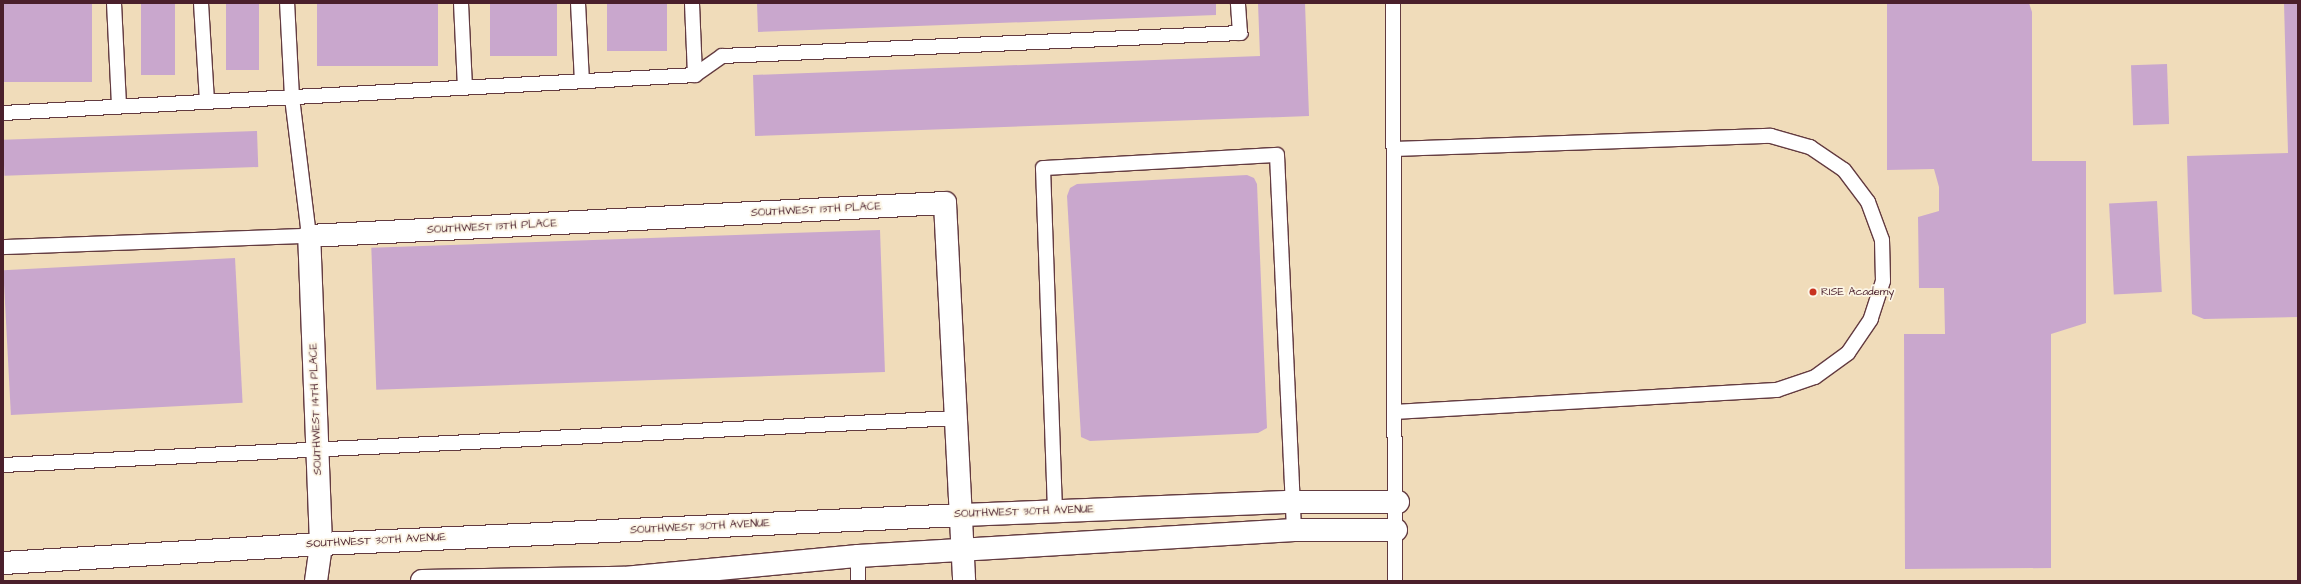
<!DOCTYPE html>
<html>
<head>
<meta charset="utf-8">
<style>
	body { margin:0 }
	#map { position:relative; width:2301px; height:584px; overflow:hidden; background:#f0dcba; font-family:"Architects Daughter",sans-serif }
	div>[style] { position:absolute }
	.building>* { inset:0; background:#c9a7cd; transform-origin:0 0 }
	.roads { filter:drop-shadow(1px 0 #633b40) drop-shadow(-1px 0 #633b40) drop-shadow(0 1px #633b40) drop-shadow(0 -1px #633b40) }
	.lane>* { height:14px; margin:-7px; padding:0 7px; transform-origin:7px; border-radius:7px; background:#fff }
	.street>* { height:22px; margin:-11px; padding:0 11px; transform-origin:11px; border-radius:11px; background:#fff }
	.dots>* { width:11px; height:11px; translate:-50% -50%; box-sizing:border-box; border:2px solid #fcf5e5; border-radius:50% }
	span { translate:-50% -50%; white-space:nowrap; text-align:center; line-height:1.15; -webkit-text-stroke:3.5px #fcf5e5; paint-order:stroke }
	.street-label { font-size:11px; color:#4a1f2b }
	.poi-label { font-size:11px; color:#4a1f2b }
	.left { translate:0 -50%; text-align:left }
	.frame { position:absolute; inset:0; border:4px solid #4a1f2b; pointer-events:none }
</style>
</head>
<body>
<div id="map">
	<div class="building">
		<div style="left:3px;top:3px;width:89px;height:79px"></div>
		<div style="left:141px;top:3px;width:34px;height:72px"></div>
		<div style="left:226px;top:3px;width:33px;height:67px"></div>
		<div style="left:317px;top:3px;width:121px;height:63px"></div>
		<div style="left:490px;top:3px;width:67px;height:53px"></div>
		<div style="left:607px;top:3px;width:60px;height:48px"></div>
		<div style="clip-path:polygon(757px 3px,1216px 3px,1216px 15px,758px 32px)"></div>
		<div style="clip-path:polygon(1258px 3px,1305px 3px,1309px 116px,755px 136px,753px 75px,1260px 56px)"></div>
		<div style="clip-path:polygon(1887px 3px,2029px 3px,2032px 12px,2032px 161px,2086px 161px,2086px 323px,2051px 334px,2051px 568px,1905px 569px,1904px 334px,1945px 334px,1944px 288px,1919px 288px,1918px 217px,1939px 211px,1939px 187px,1934px 169px,1887px 170px)"></div>
		<div style="clip-path:polygon(2284px 3px,2298px 3px,2298px 317px,2204px 319px,2192px 314px,2187px 156px,2288px 153px)"></div>
		<div style="left:2167px;top:64px;width:60px;height:36px;rotate:88deg"></div>
		<div style="left:257px;top:131px;width:36px;height:254px;rotate:88deg"></div>
		<div style="clip-path:polygon(1247px 175px,1254px 178px,1257px 184px,1267px 428px,1258px 433px,1090px 441px,1081px 437px,1067px 196px,1070px 188px,1077px 184px)"></div>
		<div style="left:2157px;top:201px;width:91px;height:48px;rotate:87deg"></div>
		<div style="left:880px;top:230px;width:142px;height:509px;rotate:88deg"></div>
		<div style="left:235px;top:258px;width:145px;height:232px;rotate:87deg"></div>
	</div>
	<div class="roads">
		<div class="lane">
			<div style="left:114px;top:3px;width:103px;rotate:87.2deg"></div>
			<div style="left:201px;top:3px;width:99px;rotate:86.5deg"></div>
			<div style="left:461px;top:3px;width:84px;rotate:87.3deg"></div>
			<div style="left:578px;top:3px;width:78px;rotate:87.1deg"></div>
			<div style="left:1393px;top:3px;width:578px;rotate:89.8deg"></div>
			<div style="left:695px;top:75px;width:33px;rotate:-35deg"></div>
			<div style="left:722px;top:56px;width:519px;rotate:-2.54deg"></div>
			<div style="left:1240px;top:33px;width:30px;rotate:-94deg"></div>
			<div style="left:3px;top:113px;width:693px;rotate:-3.14deg"></div>
			<div style="left:695px;top:75px;width:72px;rotate:-92.4deg"></div>
			<div style="left:1394px;top:149px;width:377px;rotate:-2deg"></div>
			<div style="left:1771px;top:136px;width:41px;rotate:15.8deg"></div>
			<div style="left:1810px;top:147px;width:41px;rotate:34.1deg"></div>
			<div style="left:1844px;top:170px;width:40px;rotate:53deg"></div>
			<div style="left:1868px;top:202px;width:40px;rotate:69.8deg"></div>
			<div style="left:1882px;top:240px;width:41px;rotate:88.6deg"></div>
			<div style="left:1883px;top:281px;width:40px;rotate:108deg"></div>
			<div style="left:1871px;top:319px;width:41px;rotate:124.1deg"></div>
			<div style="left:1848px;top:353px;width:41px;rotate:144deg"></div>
			<div style="left:1815px;top:377px;width:40px;rotate:161.1deg"></div>
			<div style="left:1777px;top:390px;width:381px;rotate:176.7deg"></div>
			<div style="left:3px;top:247px;width:306px;rotate:-2.1deg"></div>
			<div style="left:309px;top:236px;width:140px;rotate:-97deg"></div>
			<div style="left:292px;top:97px;width:94px;rotate:-93deg"></div>
			<div style="left:3px;top:465px;width:955px;rotate:-2.82deg"></div>
			<div style="left:1055px;top:511px;width:343px;rotate:-92deg"></div>
			<div style="left:1043px;top:168px;width:234px;rotate:-3.2deg"></div>
			<div style="left:1277px;top:155px;width:375px;rotate:87.4deg"></div>
			<div style="left:858px;top:556px;width:25px;rotate:90deg"></div>
		</div>
		<div class="street">
			<div style="left:3px;top:563px;width:319px;rotate:-3.4deg"></div>
			<div style="left:321px;top:544px;width:643px;rotate:-2.59deg"></div>
			<div style="left:963px;top:515px;width:329px;rotate:-2.3deg"></div>
			<div style="left:1292px;top:502px;width:106px"></div>
			<div style="left:316px;top:581px;width:37px;rotate:-82deg"></div>
			<div style="left:321px;top:544px;width:308px;rotate:-92.2deg"></div>
			<div style="left:309px;top:236px;width:637px;rotate:-2.97deg"></div>
			<div style="left:945px;top:203px;width:378px;rotate:87.1deg"></div>
			<div style="left:422px;top:581px;width:202px;rotate:-0.9deg"></div>
			<div style="left:624px;top:578px;width:235px;rotate:-5.4deg"></div>
			<div style="left:858px;top:556px;width:437px;rotate:-3.4deg"></div>
			<div style="left:1294px;top:530px;width:102px"></div>
		</div>
	</div>
	<div class="dots">
		<div style="left:1813px;top:292px;background:#c8321e"></div>
	</div>
	<div class="street-label">
		<span style="left:816px;top:210px;rotate:-3deg">SOUTHWEST 13TH PLACE</span>
		<span style="left:492px;top:227px;rotate:-3deg">SOUTHWEST 13TH PLACE</span>
		<span style="left:316px;top:409px;rotate:-92deg">SOUTHWEST 14TH PLACE</span>
		<span style="left:1024px;top:512px;rotate:-2deg">SOUTHWEST 30TH AVENUE</span>
		<span style="left:700px;top:527px;rotate:-3deg">SOUTHWEST 30TH AVENUE</span>
		<span style="left:376px;top:541px;rotate:-3deg">SOUTHWEST 30TH AVENUE</span>
	</div>
	<div class="poi-label">
		<span class="left" style="left:1821px;top:292px">RISE Academy</span>
	</div>
	<div class="frame"></div>
</div>
</body>
</html>
